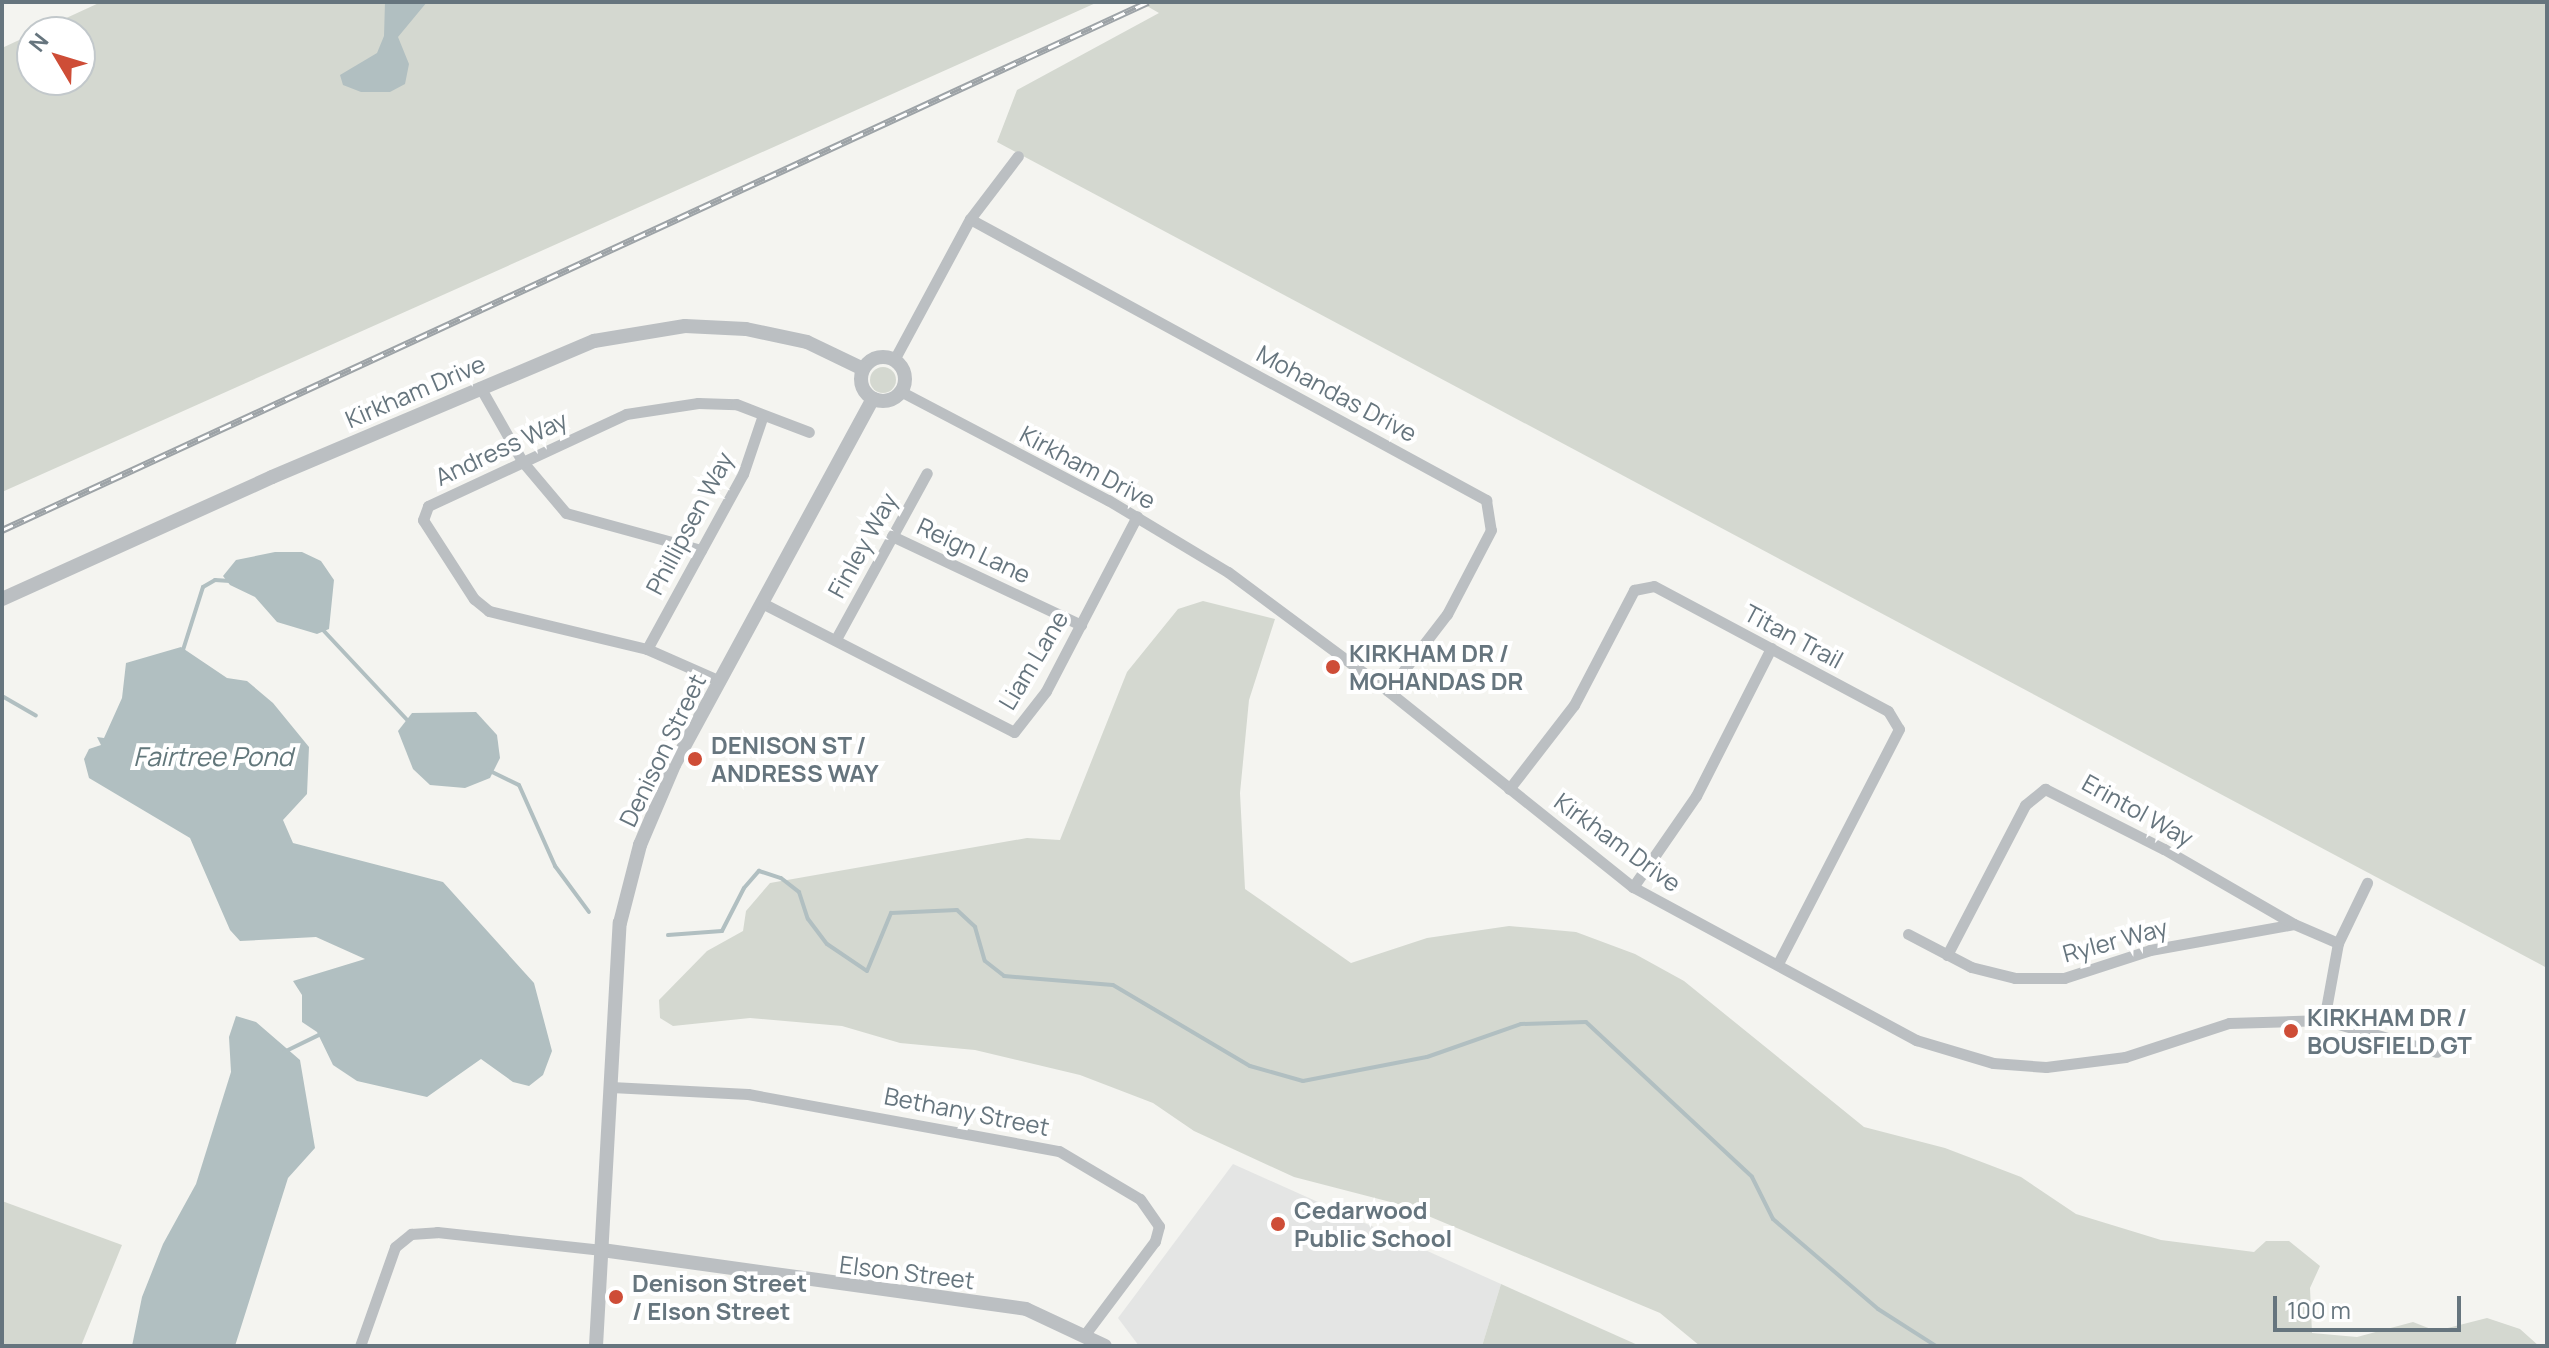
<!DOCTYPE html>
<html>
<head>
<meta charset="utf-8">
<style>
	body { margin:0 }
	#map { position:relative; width:2549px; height:1348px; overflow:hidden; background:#f4f4f0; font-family:Manrope,sans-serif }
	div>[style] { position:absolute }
	.built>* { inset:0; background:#e4e5e4 }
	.green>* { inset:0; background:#d4d8d0 }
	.round { border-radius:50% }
	.water>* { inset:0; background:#b1bfc1 }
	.stream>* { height:4px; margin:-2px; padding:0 2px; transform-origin:2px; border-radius:2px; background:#b1bfc1 }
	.minor>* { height:11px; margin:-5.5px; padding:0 5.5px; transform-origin:5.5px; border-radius:5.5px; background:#bbbfc2 }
	.tertiary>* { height:14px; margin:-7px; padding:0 7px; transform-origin:7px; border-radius:7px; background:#bbbfc2 }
	.tertiary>.ring { margin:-7px; padding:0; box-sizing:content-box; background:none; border:14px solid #bbbfc2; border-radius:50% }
	.rail>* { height:7px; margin-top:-3.5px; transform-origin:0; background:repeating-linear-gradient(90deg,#fff 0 12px,#9da3a7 0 24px); box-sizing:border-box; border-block:2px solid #9da3a7 }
	.dots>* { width:22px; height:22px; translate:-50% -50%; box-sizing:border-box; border:4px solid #fff; border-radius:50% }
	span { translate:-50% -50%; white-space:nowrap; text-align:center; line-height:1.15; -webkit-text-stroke:8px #fff; paint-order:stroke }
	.street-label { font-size:24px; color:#66757e }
	.poi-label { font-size:24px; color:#66757e; font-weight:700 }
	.left { translate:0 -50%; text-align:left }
	.water-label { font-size:26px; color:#62777b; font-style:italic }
	.frame { position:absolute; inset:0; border:4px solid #66757e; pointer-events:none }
	.north { position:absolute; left:16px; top:16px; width:80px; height:80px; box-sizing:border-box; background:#fff; border:2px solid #c2c8cb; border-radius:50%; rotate:308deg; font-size:22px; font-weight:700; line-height:32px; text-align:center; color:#66757e }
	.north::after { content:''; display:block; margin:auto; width:28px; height:36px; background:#ce4d37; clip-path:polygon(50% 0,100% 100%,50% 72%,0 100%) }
	.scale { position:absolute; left:2273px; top:1296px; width:188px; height:36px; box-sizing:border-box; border:4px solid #66757e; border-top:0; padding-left:10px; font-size:24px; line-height:28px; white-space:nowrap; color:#66757e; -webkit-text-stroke:6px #fff; paint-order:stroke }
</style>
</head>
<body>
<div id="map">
	<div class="built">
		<div style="clip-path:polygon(1233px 1164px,1501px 1284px,1482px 1346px,1139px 1346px,1118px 1318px)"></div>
	</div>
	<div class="green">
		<div style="clip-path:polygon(101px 2px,1098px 2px,2px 492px,2px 48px,32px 34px,32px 80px,80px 80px,80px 32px,36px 32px)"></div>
		<div style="clip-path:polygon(1140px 2px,2547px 2px,2547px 968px,997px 142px,1017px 90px,1159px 13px)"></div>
		<div class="round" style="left:870px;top:367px;width:26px;height:26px"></div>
		<div style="clip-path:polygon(1203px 601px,1275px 619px,1249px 700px,1240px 793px,1245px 889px,1351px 963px,1427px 938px,1509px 926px,1576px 932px,1635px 954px,1684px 981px,1864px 1127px,1945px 1148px,2021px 1177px,2076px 1214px,2161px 1240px,2254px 1252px,2266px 1241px,2289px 1241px,2320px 1266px,2310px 1288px,2312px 1333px,2357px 1337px,2413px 1322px,2436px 1331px,2487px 1318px,2520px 1329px,2539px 1346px,1700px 1346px,1660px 1313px,1402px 1205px,1294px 1177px,1194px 1131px,1153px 1103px,1080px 1075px,975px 1050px,900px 1043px,842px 1026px,750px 1018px,673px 1026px,660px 1018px,659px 1000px,707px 951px,743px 931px,746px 911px,770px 883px,1027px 838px,1060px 840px,1127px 672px,1178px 609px)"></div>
		<div style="clip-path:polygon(2px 1201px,122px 1245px,81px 1346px,2px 1346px)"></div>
		<div style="clip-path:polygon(1501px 1284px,1640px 1346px,1482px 1346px)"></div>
	</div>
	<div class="water">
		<div style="clip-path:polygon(385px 2px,427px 2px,398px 37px,409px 64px,405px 84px,390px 92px,361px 92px,343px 85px,340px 75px,377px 53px,384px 36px)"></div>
		<div style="clip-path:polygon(275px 552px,302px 552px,321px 561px,334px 580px,329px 629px,317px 634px,277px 622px,255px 597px,230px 585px,223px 576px,236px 560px)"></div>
		<div style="clip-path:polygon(181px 647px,227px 678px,247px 681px,273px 703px,309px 747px,307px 794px,283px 820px,293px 843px,443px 882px,534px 983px,552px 1051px,543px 1075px,529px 1086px,513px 1082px,481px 1059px,427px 1097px,357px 1081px,333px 1065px,317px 1032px,302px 1022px,302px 995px,293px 981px,365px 959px,316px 937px,240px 941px,230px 930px,190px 838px,89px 778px,84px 759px,89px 749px,101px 745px,97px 737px,104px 738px,122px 698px,126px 663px)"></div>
		<div style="clip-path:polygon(476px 712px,497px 735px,500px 758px,490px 778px,465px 788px,430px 785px,413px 769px,398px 731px,412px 713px)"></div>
		<div style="clip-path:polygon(236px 1016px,256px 1022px,300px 1060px,315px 1148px,288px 1178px,235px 1346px,132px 1346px,142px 1297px,163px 1244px,196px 1184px,231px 1072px,229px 1037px)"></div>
	</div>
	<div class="stream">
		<div style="left:323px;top:630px;width:126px;rotate:46.9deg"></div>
		<div style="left:183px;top:650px;width:66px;rotate:-72.4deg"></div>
		<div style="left:203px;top:587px;width:14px;rotate:-30deg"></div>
		<div style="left:215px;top:580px;width:15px;rotate:4deg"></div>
		<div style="left:2px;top:696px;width:39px;rotate:30deg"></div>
		<div style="left:488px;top:770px;width:34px;rotate:26deg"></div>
		<div style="left:519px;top:785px;width:89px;rotate:66deg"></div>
		<div style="left:555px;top:866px;width:57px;rotate:53.5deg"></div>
		<div style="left:668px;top:935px;width:54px;rotate:-4.2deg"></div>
		<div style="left:722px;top:931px;width:48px;rotate:-62.9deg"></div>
		<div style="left:744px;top:888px;width:23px;rotate:-49deg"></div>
		<div style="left:759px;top:871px;width:23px;rotate:18deg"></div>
		<div style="left:781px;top:878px;width:23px;rotate:38deg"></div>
		<div style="left:799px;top:892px;width:28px;rotate:72deg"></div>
		<div style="left:808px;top:919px;width:31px;rotate:53deg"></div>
		<div style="left:827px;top:944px;width:48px;rotate:34deg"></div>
		<div style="left:867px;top:971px;width:63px;rotate:-67.5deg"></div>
		<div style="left:891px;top:913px;width:66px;rotate:-2.6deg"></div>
		<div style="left:957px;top:910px;width:25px;rotate:43deg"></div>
		<div style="left:975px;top:927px;width:35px;rotate:74deg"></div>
		<div style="left:985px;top:961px;width:24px;rotate:38deg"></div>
		<div style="left:1004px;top:976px;width:109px;rotate:4.7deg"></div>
		<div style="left:1113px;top:985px;width:159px;rotate:30.6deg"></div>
		<div style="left:1250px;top:1066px;width:55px;rotate:15.8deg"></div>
		<div style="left:1303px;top:1081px;width:126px;rotate:-11deg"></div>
		<div style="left:1427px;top:1057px;width:100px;rotate:-19.3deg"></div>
		<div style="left:1521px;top:1024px;width:65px;rotate:-1.8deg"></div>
		<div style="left:1586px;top:1022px;width:227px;rotate:43deg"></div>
		<div style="left:1752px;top:1177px;width:47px;rotate:63.4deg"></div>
		<div style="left:1773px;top:1219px;width:138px;rotate:40.6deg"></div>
		<div style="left:1878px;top:1309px;width:69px;rotate:32.5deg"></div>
		<div style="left:284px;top:1052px;width:43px;rotate:-26deg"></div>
	</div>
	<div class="minor">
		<div style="left:970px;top:219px;width:588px;rotate:28.57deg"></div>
		<div style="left:1486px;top:500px;width:30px;rotate:81deg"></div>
		<div style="left:1491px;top:530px;width:95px;rotate:117.6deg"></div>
		<div style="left:1447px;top:614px;width:97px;rotate:127.5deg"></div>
		<div style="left:894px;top:360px;width:160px;rotate:-61.7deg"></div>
		<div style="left:970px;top:219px;width:79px;rotate:-52.7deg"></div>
		<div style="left:480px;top:387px;width:85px;rotate:60.4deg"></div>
		<div style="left:522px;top:461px;width:68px;rotate:49.8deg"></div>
		<div style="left:566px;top:513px;width:140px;rotate:15.3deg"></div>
		<div style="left:902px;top:392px;width:233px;rotate:27.7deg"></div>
		<div style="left:1108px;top:500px;width:140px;rotate:31deg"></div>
		<div style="left:1228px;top:572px;width:199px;rotate:36.6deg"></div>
		<div style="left:1388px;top:691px;width:314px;rotate:38.7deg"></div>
		<div style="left:1633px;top:887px;width:322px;rotate:28.4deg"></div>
		<div style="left:1916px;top:1040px;width:80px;rotate:16.6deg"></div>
		<div style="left:1993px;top:1063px;width:53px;rotate:4.3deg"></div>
		<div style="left:2046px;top:1067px;width:80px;rotate:-7.2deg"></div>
		<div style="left:2125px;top:1057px;width:109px;rotate:-18.1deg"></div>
		<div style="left:2229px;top:1023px;width:95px;rotate:-1.8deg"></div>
		<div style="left:2324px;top:1020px;width:117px;rotate:15.8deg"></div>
		<div style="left:892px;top:536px;width:209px;rotate:25.2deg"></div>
		<div style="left:762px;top:603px;width:283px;rotate:27.1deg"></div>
		<div style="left:1014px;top:732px;width:52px;rotate:-52deg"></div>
		<div style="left:1046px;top:691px;width:197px;rotate:-62.5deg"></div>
		<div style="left:836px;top:639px;width:189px;rotate:-61.3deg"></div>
		<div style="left:647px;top:649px;width:200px;rotate:-61.3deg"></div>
		<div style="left:743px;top:474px;width:62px;rotate:-71.3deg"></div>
		<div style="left:720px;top:681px;width:80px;rotate:-156.3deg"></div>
		<div style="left:647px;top:649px;width:163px;rotate:-166.5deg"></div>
		<div style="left:489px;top:611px;width:19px;rotate:-141deg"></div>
		<div style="left:474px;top:599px;width:94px;rotate:-122.8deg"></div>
		<div style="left:423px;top:520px;width:15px;rotate:-70deg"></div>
		<div style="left:428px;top:506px;width:218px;rotate:-24.9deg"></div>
		<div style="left:626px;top:414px;width:73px;rotate:-8.7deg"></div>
		<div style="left:698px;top:403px;width:38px;rotate:2deg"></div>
		<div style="left:736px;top:404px;width:78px;rotate:21deg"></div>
		<div style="left:1509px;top:789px;width:106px;rotate:-52.3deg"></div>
		<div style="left:1574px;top:705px;width:130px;rotate:-62.4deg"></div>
		<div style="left:1634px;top:590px;width:20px;rotate:-11deg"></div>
		<div style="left:1654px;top:586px;width:265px;rotate:28.1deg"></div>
		<div style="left:1888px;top:711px;width:21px;rotate:59deg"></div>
		<div style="left:1899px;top:729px;width:263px;rotate:117.3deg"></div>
		<div style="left:1633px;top:887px;width:111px;rotate:-55.3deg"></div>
		<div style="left:1696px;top:796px;width:166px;rotate:-63.1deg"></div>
		<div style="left:1908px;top:934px;width:71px;rotate:27.6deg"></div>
		<div style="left:1971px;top:967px;width:45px;rotate:14deg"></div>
		<div style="left:2015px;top:978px;width:49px"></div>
		<div style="left:2064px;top:978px;width:90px;rotate:-18deg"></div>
		<div style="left:2150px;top:950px;width:146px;rotate:-10.2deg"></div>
		<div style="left:2294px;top:924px;width:48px;rotate:23.4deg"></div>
		<div style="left:1947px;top:955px;width:169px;rotate:-62.5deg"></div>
		<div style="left:2025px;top:805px;width:26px;rotate:-39deg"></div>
		<div style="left:2045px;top:789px;width:133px;rotate:26.8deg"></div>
		<div style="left:2164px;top:849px;width:150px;rotate:30deg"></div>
		<div style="left:2324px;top:1020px;width:78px;rotate:-79.7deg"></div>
		<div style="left:2338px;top:943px;width:67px;rotate:-64.2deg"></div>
		<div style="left:611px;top:1087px;width:137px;rotate:2.9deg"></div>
		<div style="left:748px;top:1094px;width:316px;rotate:10.4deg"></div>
		<div style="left:1059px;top:1151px;width:94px;rotate:30.7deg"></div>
		<div style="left:1140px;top:1199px;width:33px;rotate:55deg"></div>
		<div style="left:1159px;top:1226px;width:16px;rotate:105deg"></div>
		<div style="left:1155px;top:1241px;width:115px;rotate:126.9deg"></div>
		<div style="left:360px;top:1346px;width:105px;rotate:-70.5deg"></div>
		<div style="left:395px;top:1247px;width:21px;rotate:-39deg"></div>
		<div style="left:411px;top:1234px;width:26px;rotate:-4deg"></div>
		<div style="left:437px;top:1232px;width:166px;rotate:6.2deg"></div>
	</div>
	<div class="tertiary">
		<div class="ring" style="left:861px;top:357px;width:30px;height:30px"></div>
		<div style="left:2px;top:599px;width:296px;rotate:-24.3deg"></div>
		<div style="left:272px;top:477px;width:350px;rotate:-22.9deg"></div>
		<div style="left:594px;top:341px;width:92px;rotate:-9.4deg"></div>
		<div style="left:685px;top:326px;width:61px;rotate:2.8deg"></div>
		<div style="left:746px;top:329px;width:62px;rotate:12deg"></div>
		<div style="left:807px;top:342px;width:62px;rotate:25.7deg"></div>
		<div style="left:602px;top:1250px;width:428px;rotate:7.9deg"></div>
		<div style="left:1026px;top:1309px;width:87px;rotate:25.1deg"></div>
		<div style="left:596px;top:1346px;width:424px;rotate:-86.8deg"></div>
		<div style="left:620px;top:923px;width:81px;rotate:-75.6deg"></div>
		<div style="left:640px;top:845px;width:87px;rotate:-67deg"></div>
		<div style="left:674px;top:765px;width:417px;rotate:-61.5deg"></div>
	</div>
	<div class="rail">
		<div style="left:2px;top:530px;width:1262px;rotate:-24.74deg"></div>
	</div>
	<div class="dots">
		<div style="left:1333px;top:667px;background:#ce4d37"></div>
		<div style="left:695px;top:759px;background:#ce4d37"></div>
		<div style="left:2291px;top:1031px;background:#ce4d37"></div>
		<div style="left:1278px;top:1224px;background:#ce4d37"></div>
		<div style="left:616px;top:1297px;background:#ce4d37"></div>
	</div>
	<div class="street-label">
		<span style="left:415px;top:391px;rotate:-23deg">Kirkham Drive</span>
		<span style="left:1337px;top:393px;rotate:28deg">Mohandas Drive</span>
		<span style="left:501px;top:448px;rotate:-25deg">Andress Way</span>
		<span style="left:1088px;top:467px;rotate:28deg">Kirkham Drive</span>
		<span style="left:689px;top:523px;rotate:-62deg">Phillipsen Way</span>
		<span style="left:862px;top:545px;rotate:-61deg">Finley Way</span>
		<span style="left:974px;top:550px;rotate:25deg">Reign Lane</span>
		<span style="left:1794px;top:636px;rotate:28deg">Titan Trail</span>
		<span style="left:1033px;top:660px;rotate:-59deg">Liam Lane</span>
		<span style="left:662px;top:750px;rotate:-64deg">Denison Street</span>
		<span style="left:2138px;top:810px;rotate:29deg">Erintol Way</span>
		<span style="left:1618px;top:842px;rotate:36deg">Kirkham Drive</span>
		<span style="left:2115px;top:940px;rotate:-15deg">Ryler Way</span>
		<span style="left:967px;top:1111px;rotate:11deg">Bethany Street</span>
		<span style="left:907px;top:1272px;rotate:7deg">Elson Street</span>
	</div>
	<div class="poi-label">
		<span class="left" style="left:1349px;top:667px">KIRKHAM DR /<br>MOHANDAS DR</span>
		<span class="left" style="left:711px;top:759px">DENISON ST /<br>ANDRESS WAY</span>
		<span class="left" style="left:2307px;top:1031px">KIRKHAM DR /<br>BOUSFIELD GT</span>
		<span class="left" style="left:1294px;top:1224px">Cedarwood<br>Public School</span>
		<span class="left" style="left:632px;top:1297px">Denison Street<br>/ Elson Street</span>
	</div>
	<div class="water-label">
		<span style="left:213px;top:757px">Fairtree Pond</span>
	</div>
	<div class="frame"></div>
	<div class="north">N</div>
	<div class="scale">100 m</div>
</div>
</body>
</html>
